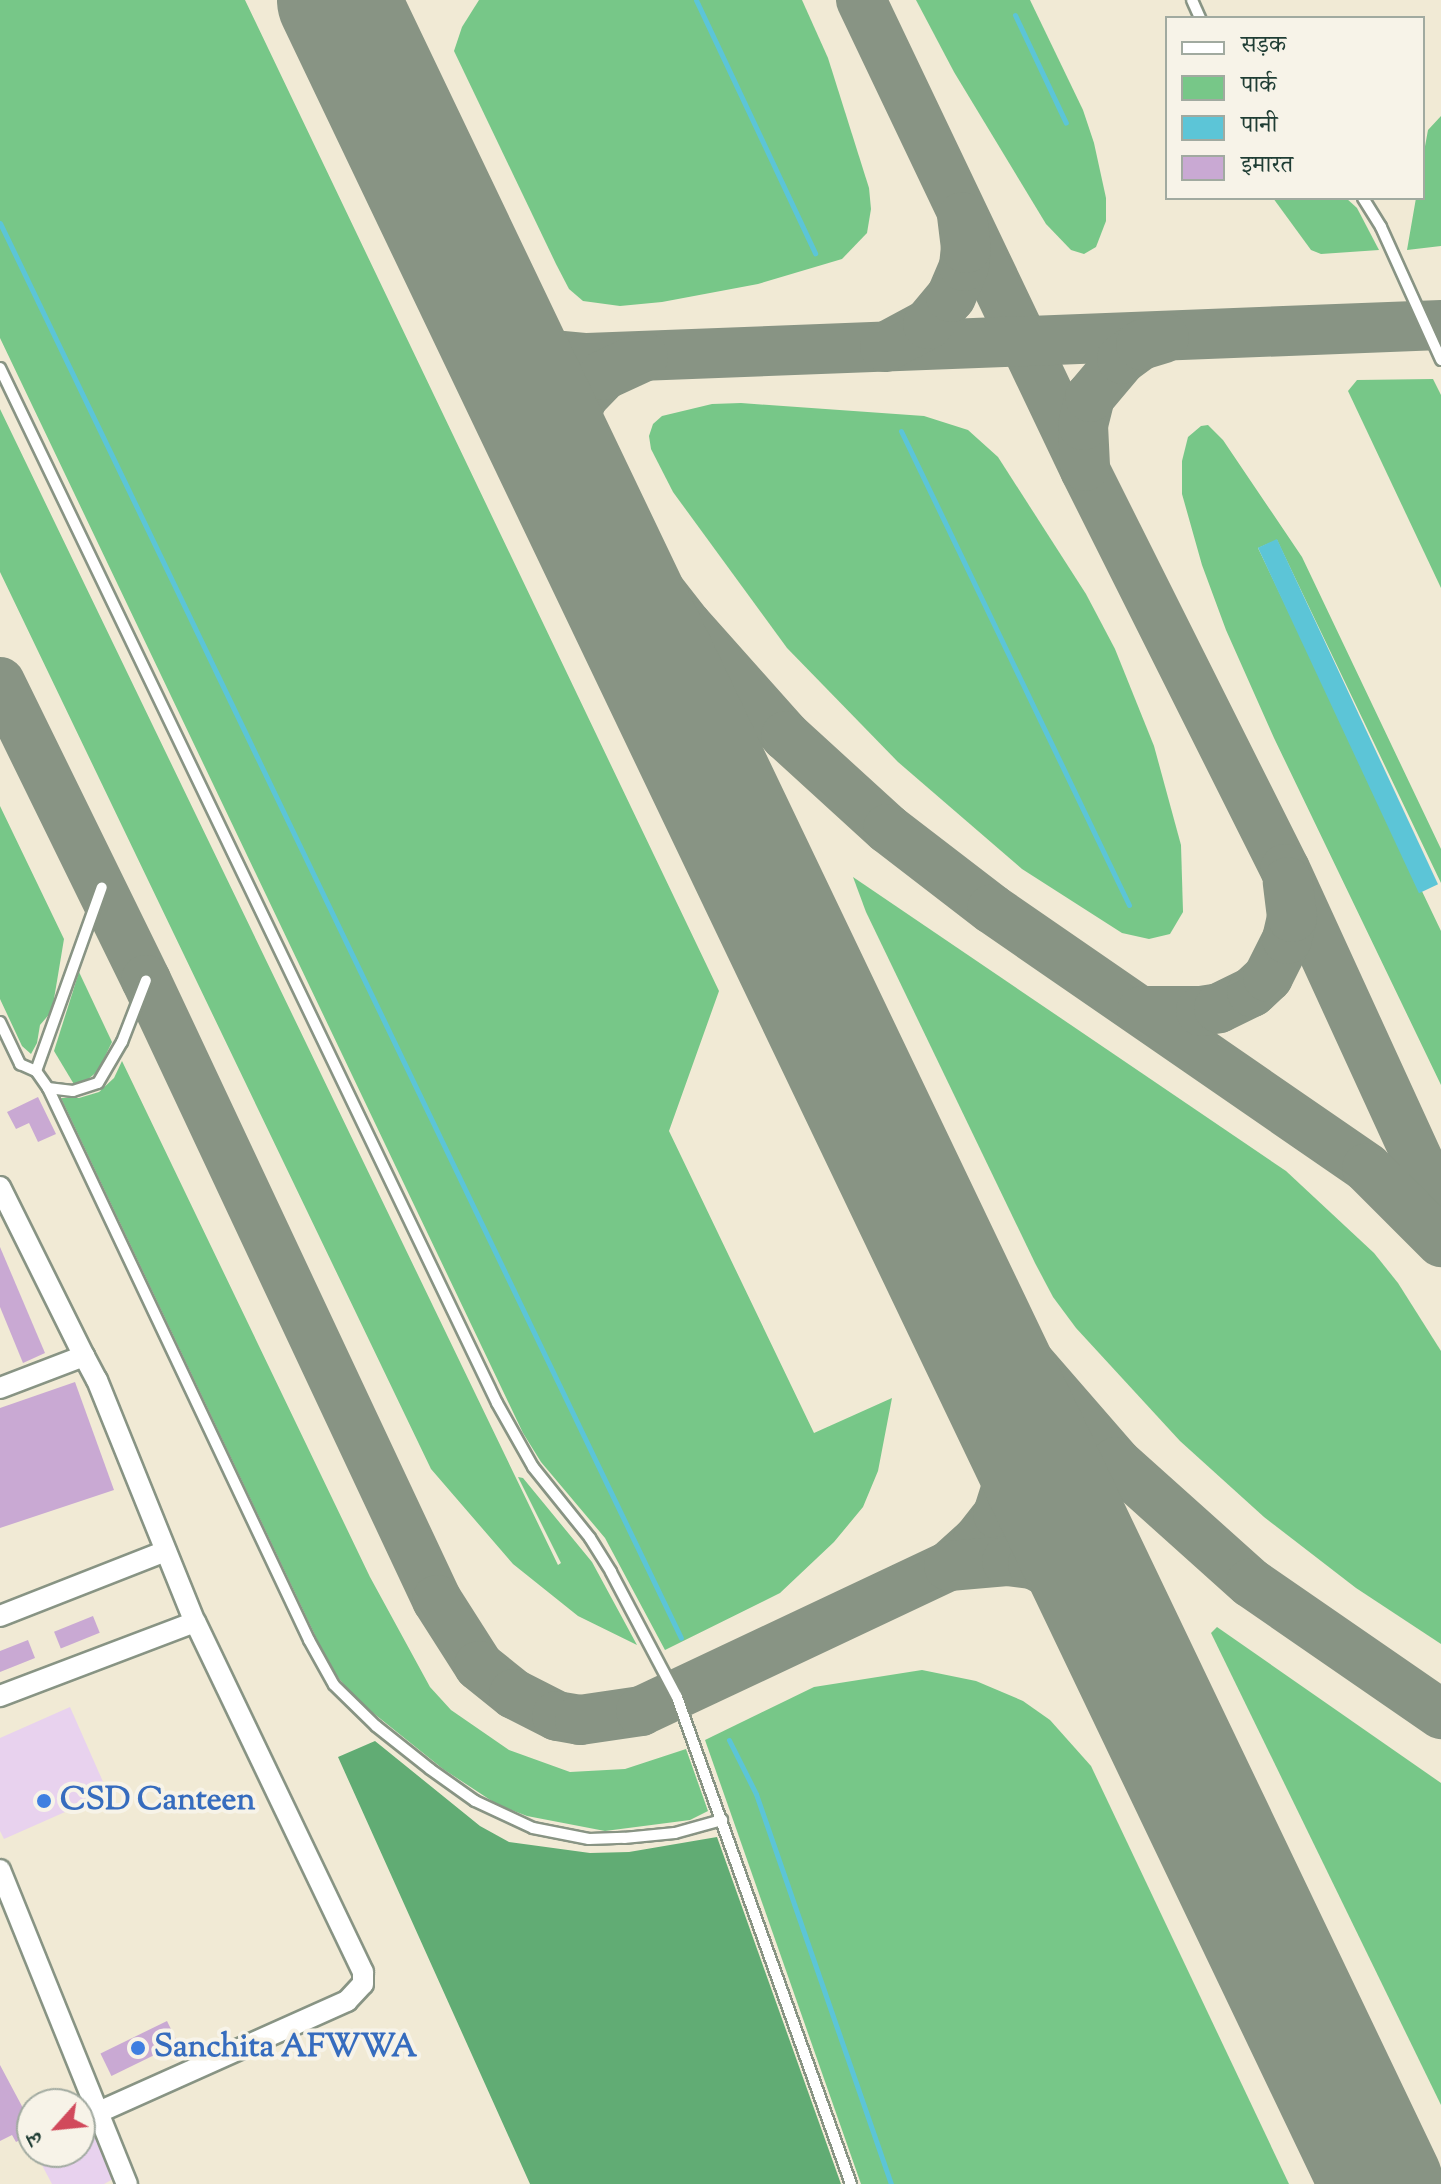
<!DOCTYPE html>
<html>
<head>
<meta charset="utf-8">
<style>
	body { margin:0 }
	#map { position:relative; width:1441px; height:2184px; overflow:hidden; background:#f1ead5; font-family:"Sorts Mill Goudy","Noto Serif Devanagari",serif }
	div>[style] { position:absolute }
	.built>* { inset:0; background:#e8d2ee }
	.green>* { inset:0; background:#77c788 }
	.forest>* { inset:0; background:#61ac74 }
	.water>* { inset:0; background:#5cc5d7; transform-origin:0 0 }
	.stream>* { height:5px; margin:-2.5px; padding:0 2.5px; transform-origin:2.5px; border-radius:2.5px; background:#5cc5d7 }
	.taxiway>* { height:50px; margin:-25px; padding:0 25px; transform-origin:25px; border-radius:25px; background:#889484 }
	.runway>* { height:122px; margin:-61px; padding:0 61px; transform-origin:61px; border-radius:61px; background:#889484 }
	.building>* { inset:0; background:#c9a9d3; transform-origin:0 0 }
	.roads { filter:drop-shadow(2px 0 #889484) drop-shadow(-2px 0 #889484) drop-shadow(0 2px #889484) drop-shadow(0 -2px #889484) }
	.lane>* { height:10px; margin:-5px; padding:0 5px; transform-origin:5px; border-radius:5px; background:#fff }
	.street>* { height:20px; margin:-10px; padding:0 10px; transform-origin:10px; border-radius:10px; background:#fff }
	.dots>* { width:22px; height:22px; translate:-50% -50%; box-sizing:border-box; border:4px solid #f7f3e8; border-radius:50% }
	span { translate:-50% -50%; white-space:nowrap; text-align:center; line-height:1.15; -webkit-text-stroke:8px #f7f3e8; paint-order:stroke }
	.shop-label { font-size:32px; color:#366cbe; font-weight:700 }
	.left { translate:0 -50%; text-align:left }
	.legend { position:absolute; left:1165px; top:16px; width:260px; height:184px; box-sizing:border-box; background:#f7f3e8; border:2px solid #a1aaa0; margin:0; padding:10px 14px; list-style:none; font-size:24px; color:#1f3d34 }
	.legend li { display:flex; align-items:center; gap:16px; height:40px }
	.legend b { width:40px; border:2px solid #a1aaa0 }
	.north { position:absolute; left:16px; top:2088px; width:80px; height:80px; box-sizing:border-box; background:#f7f3e8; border:2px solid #a1aaa0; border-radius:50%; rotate:243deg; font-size:22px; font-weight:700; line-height:32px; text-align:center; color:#1f3d34 }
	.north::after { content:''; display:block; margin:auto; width:28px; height:36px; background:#d1495b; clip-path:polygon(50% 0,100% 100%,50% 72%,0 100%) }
</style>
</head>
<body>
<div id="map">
	<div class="built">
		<div style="clip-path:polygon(70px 1707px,108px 1793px,4px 1839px,0 1831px,0 1738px)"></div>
		<div style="clip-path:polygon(88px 2114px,115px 2178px,104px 2184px,52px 2184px,35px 2152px,80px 2152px,80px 2118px)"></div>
	</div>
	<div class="green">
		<div style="clip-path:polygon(0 0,245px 0,719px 991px,669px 1131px,814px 1433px,892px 1398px,878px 1471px,863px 1507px,834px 1542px,780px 1593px,665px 1650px,605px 1538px,541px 1462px,523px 1433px,0 338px)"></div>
		<div style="clip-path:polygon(479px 0,802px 0,828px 58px,869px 188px,871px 209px,867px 233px,842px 259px,758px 284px,662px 302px,620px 306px,583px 301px,569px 289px,556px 264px,454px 51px,462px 27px)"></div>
		<div style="clip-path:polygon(916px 0,1030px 0,1083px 110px,1094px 143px,1106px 198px,1106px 221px,1096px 247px,1084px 254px,1071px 250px,1046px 224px,954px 72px)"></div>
		<div style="clip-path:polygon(1441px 116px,1441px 246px,1407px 250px,1416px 198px,1423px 198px,1423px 157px,1428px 130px)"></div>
		<div style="clip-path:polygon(1273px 198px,1346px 198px,1357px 208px,1379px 250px,1321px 254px,1311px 250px)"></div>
		<div style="clip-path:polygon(1433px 379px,1441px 395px,1441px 588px,1348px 391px,1357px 380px)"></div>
		<div style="clip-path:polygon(741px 403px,924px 416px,968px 430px,998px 457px,1086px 594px,1115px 649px,1154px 746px,1181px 845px,1183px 912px,1170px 934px,1149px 939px,1122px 933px,1022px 869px,898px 762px,787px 648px,673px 492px,651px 449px,649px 436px,653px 424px,662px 416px,712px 404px)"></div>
		<div style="clip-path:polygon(0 409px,558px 1565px,561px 1563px,518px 1477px,523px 1478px,592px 1562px,637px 1645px,578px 1616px,513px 1564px,431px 1469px,0 572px)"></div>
		<div style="clip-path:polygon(1208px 425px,1223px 440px,1302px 557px,1441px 849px,1441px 883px,1277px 540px,1258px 548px,1441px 931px,1441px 1085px,1274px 738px,1226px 630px,1202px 565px,1182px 494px,1182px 461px,1188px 437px,1201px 426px)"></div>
		<div style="clip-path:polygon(0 806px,64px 939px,52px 1011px,40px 1025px,37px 1043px,31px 1054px,22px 1046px,0 999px)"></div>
		<div style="clip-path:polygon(853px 877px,1286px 1171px,1374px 1253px,1398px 1283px,1441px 1351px,1441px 1644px,1356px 1588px,1264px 1517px,1180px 1441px,1076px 1328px,1053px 1297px,1035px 1263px,866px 912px)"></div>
		<div style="clip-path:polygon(79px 972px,112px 1042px,98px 1071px,81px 1085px,75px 1086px,54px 1051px)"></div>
		<div style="clip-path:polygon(122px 1061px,370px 1577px,430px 1687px,451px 1710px,509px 1750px,570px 1772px,625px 1769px,686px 1749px,708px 1811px,690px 1820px,605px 1831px,527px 1816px,498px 1805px,443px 1769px,357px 1700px,331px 1669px,61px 1098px,79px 1098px,99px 1092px,114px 1078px)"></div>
		<div style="clip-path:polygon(1217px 1627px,1441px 1783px,1441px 2105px,1211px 1633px)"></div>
		<div style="clip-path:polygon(922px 1670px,976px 1681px,1023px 1701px,1050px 1720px,1091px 1766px,1289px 2184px,861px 2184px,705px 1740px,814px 1687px)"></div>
	</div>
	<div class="forest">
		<div style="clip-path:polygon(375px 1741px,480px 1826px,509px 1842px,590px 1853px,629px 1852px,717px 1837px,841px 2184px,530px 2184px,338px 1757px)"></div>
	</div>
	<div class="water">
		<div style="left:1277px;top:539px;width:381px;height:21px;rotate:65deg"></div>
	</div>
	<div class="stream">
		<div style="left:696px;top:0;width:280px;rotate:64.8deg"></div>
		<div style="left:1015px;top:15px;width:119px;rotate:64.7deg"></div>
		<div style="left:0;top:223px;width:1570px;rotate:64.3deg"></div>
		<div style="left:901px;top:431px;width:526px;rotate:64.31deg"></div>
		<div style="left:729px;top:1740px;width:60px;rotate:63.4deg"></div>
		<div style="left:756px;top:1794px;width:413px;rotate:70.9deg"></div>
	</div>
	<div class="taxiway">
		<div style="left:861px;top:0;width:521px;rotate:64.52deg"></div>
		<div style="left:1085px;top:470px;width:446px;rotate:63.4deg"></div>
		<div style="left:1285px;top:869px;width:375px;rotate:65.4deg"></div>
		<div style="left:486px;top:308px;width:40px;rotate:45deg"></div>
		<div style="left:514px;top:336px;width:28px;rotate:30deg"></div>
		<div style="left:538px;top:350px;width:15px;rotate:20deg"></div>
		<div style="left:552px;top:355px;width:35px;rotate:5deg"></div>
		<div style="left:587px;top:358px;width:855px;rotate:-2.21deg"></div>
		<div style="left:885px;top:347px;width:49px;rotate:-28.1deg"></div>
		<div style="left:928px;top:324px;width:35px;rotate:-50deg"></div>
		<div style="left:951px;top:297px;width:34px;rotate:-67deg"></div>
		<div style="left:964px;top:266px;width:18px;rotate:-84deg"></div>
		<div style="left:966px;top:248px;width:31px;rotate:-97deg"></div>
		<div style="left:506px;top:348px;width:122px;rotate:60.5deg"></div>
		<div style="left:566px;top:454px;width:133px;rotate:56.3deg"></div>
		<div style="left:640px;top:565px;width:76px;rotate:51.9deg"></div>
		<div style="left:687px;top:625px;width:149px;rotate:48.3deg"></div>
		<div style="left:786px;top:736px;width:138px;rotate:42.4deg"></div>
		<div style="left:888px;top:829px;width:131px;rotate:37.6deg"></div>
		<div style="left:992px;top:909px;width:456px;rotate:34.6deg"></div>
		<div style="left:1367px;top:1168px;width:105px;rotate:45deg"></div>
		<div style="left:1085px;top:466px;width:41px;rotate:-92.8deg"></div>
		<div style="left:1083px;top:425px;width:29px;rotate:-76deg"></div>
		<div style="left:1090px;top:397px;width:50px;rotate:-49.9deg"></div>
		<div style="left:1122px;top:359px;width:24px;rotate:-36deg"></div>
		<div style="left:1141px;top:345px;width:24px;rotate:-17deg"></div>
		<div style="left:569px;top:471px;width:37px;rotate:-92deg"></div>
		<div style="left:568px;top:434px;width:40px;rotate:-68deg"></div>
		<div style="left:583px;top:397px;width:30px;rotate:-46deg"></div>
		<div style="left:604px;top:375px;width:43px;rotate:-24.8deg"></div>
		<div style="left:0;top:682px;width:332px;rotate:63.9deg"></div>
		<div style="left:146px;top:980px;width:685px;rotate:64.86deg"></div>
		<div style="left:437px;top:1600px;width:78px;rotate:57.5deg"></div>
		<div style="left:479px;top:1666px;width:45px;rotate:38.7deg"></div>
		<div style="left:514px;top:1694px;width:48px;rotate:27.1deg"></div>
		<div style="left:557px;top:1716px;width:23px;rotate:10deg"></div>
		<div style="left:580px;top:1720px;width:62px;rotate:-8.4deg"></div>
		<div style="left:641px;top:1711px;width:340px;rotate:-25.2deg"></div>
		<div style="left:949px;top:1566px;width:39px;rotate:-42deg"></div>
		<div style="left:978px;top:1540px;width:33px;rotate:-52deg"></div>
		<div style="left:998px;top:1514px;width:52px;rotate:-72.3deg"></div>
		<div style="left:1014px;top:1464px;width:54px;rotate:-96.3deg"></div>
		<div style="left:1008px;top:1410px;width:62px;rotate:-111.6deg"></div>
		<div style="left:1142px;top:1011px;width:59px"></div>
		<div style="left:1201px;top:1011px;width:18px;rotate:-9deg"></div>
		<div style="left:1219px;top:1008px;width:37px;rotate:-26deg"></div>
		<div style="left:1252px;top:992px;width:22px;rotate:-43deg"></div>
		<div style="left:1268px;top:977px;width:42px;rotate:-63.4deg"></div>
		<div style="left:1287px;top:939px;width:23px;rotate:-77deg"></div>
		<div style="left:1292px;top:917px;width:35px;rotate:-97deg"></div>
		<div style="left:881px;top:1137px;width:131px;rotate:59.3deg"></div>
		<div style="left:948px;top:1250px;width:109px;rotate:55.4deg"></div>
		<div style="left:1010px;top:1340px;width:162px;rotate:49deg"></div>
		<div style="left:1116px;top:1462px;width:181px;rotate:41.9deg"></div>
		<div style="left:1251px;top:1583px;width:231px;rotate:34.6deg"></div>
		<div style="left:949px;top:1566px;width:58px;rotate:-4.9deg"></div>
		<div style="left:1007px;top:1561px;width:26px;rotate:7deg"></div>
		<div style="left:1033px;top:1564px;width:26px;rotate:28deg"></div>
		<div style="left:1056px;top:1576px;width:44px;rotate:37.6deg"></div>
		<div style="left:1091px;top:1603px;width:79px;rotate:55.3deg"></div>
	</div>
	<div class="runway">
		<div style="left:338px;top:0;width:2421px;rotate:64.45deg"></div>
	</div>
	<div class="building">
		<div style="clip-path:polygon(38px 1097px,56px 1134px,38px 1142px,29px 1123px,16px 1129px,7px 1112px)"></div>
		<div style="clip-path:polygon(0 1247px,45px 1353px,23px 1363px,0 1307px)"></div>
		<div style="clip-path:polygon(75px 1382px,114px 1490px,0 1528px,0 1408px)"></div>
		<div style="left:93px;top:1616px;width:18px;height:42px;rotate:68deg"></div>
		<div style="clip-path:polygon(28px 1640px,35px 1658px,0 1672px,0 1651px)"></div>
		<div style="left:167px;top:2021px;width:25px;height:74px;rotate:64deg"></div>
		<div style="clip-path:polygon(0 2065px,32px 2125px,32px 2134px,16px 2142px,12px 2135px,0 2141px)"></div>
	</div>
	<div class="roads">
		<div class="lane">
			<div style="left:1192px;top:0;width:20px;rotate:66deg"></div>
			<div style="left:1363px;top:198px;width:34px;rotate:58deg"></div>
			<div style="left:1381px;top:227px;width:146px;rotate:65.7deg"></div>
			<div style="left:0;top:368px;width:1148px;rotate:64.35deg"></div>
			<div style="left:497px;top:1403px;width:73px;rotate:60.6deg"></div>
			<div style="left:533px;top:1467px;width:91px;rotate:51.2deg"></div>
			<div style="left:590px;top:1538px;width:40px;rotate:58deg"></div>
			<div style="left:611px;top:1572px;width:141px;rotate:62.2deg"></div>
			<div style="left:677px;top:1697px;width:517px;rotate:70.34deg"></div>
			<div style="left:0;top:1022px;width:47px;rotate:64.5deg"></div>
			<div style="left:20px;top:1064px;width:17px;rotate:24deg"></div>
			<div style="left:36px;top:1071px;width:21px;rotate:55deg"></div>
			<div style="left:48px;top:1088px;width:611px;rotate:64.69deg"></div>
			<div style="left:309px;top:1640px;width:51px;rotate:60.9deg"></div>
			<div style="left:334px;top:1685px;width:59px;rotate:44.3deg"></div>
			<div style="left:376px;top:1726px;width:69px;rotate:38.5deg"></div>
			<div style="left:430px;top:1769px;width:55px;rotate:35.4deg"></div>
			<div style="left:475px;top:1801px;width:64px;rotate:25deg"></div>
			<div style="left:533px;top:1828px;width:57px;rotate:11.1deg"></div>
			<div style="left:589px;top:1839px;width:35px;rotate:-2deg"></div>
			<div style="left:624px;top:1838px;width:51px;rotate:-5.6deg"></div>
			<div style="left:675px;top:1833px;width:49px;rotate:-15.5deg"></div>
			<div style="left:36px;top:1071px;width:195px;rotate:-70.3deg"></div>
			<div style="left:48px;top:1088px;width:25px;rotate:7deg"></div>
			<div style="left:73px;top:1091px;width:26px;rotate:-18deg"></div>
			<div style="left:98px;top:1083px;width:48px;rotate:-59.7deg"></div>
			<div style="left:122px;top:1042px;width:66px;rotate:-68.8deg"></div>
		</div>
		<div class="street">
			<div style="left:0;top:1187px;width:189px;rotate:63.6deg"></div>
			<div style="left:0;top:1388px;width:90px;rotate:-20.9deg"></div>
			<div style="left:84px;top:1356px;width:27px;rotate:62deg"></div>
			<div style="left:97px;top:1380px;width:261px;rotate:68deg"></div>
			<div style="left:195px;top:1622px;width:209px;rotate:159.2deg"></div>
			<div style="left:0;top:1616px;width:178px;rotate:-21.4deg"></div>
			<div style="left:0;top:1870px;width:339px;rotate:68deg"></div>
			<div style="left:99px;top:2112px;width:272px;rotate:-24.1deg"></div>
			<div style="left:347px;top:2001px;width:23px;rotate:-47deg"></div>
			<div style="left:363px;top:1984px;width:12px;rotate:-90deg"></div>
			<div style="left:363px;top:1972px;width:388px;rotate:-115.6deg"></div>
		</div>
	</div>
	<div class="dots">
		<div style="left:44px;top:1801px;background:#3f7fe0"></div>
		<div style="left:138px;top:2048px;background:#3f7fe0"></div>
	</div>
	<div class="shop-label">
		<span class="left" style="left:60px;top:1801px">CSD Canteen</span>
		<span class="left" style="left:154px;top:2048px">Sanchita AFWWA</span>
	</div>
	<ul class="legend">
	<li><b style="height:10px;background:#fff"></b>सड़क</li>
	<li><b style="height:22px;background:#77c788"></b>पार्क</li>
	<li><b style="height:22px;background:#5cc5d7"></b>पानी</li>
	<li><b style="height:22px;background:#c9a9d3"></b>इमारत</li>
	</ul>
	<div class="north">उ</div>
</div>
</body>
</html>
